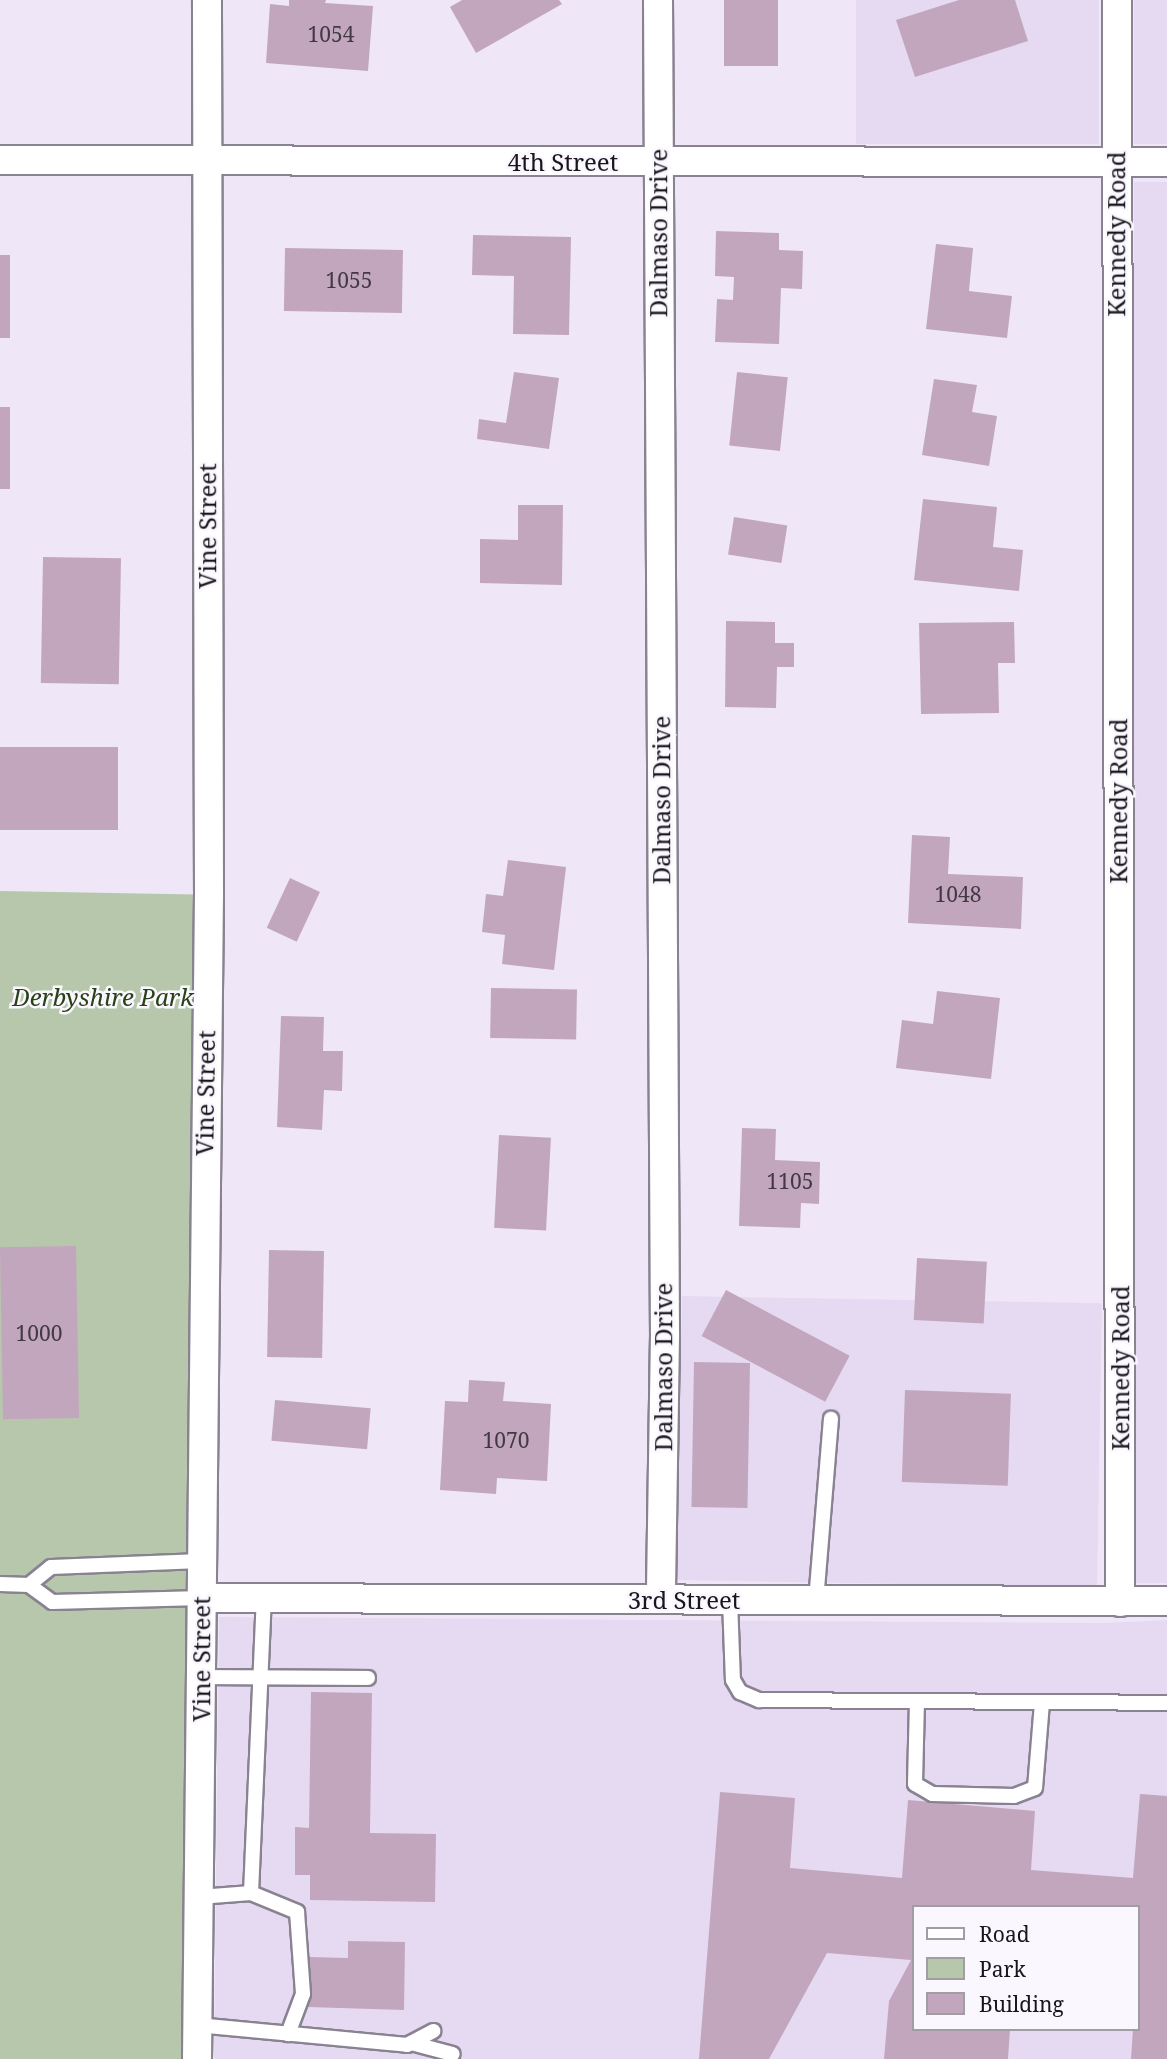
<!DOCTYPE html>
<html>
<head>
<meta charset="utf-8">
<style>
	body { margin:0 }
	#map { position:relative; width:1167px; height:2059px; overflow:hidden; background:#efe7f8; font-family:"Noto Serif",serif }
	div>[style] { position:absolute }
	.built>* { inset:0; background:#e5daf1; transform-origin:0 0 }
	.green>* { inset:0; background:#b6c7ac; transform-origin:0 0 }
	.building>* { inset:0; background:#c2a6bd; transform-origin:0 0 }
	.roads { filter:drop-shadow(2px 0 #898291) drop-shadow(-2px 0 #898291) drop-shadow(0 2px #898291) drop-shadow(0 -2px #898291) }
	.service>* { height:14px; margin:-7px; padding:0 7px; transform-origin:7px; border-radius:7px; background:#fff }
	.minor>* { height:28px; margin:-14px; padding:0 14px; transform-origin:14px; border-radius:14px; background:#fff }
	span { translate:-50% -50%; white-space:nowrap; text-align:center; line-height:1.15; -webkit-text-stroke:5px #faf7fe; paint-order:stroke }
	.number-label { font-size:21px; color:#423944 }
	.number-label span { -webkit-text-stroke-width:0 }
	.street-label { font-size:24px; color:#18151b }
	.park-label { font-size:24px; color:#284116; font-style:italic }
	.legend { position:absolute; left:912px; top:1905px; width:228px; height:126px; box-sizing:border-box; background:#faf7fe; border:2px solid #a09da3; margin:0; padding:9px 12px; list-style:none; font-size:21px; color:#18151b }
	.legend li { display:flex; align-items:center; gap:14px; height:35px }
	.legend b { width:35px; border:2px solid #a09da3 }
</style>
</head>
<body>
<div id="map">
	<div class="built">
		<div style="left:856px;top:0;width:243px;height:144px"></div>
		<div style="left:1134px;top:0;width:33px;height:144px"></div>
		<div style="left:1134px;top:182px;width:33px;height:1401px"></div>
		<div style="left:682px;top:1296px;width:420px;height:284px;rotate:1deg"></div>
		<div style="clip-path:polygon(evenodd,219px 1617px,1103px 1623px,1167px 1620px,1167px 2059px,214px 2059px,219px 1617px,913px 1907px,1137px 1907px,1137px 2029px,913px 2029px,913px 1907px)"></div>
	</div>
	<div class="green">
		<div style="left:0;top:891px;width:209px;height:1168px;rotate:1deg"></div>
	</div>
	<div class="building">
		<div style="clip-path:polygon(289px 0,326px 0,325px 3px,373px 6px,368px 71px,266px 63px,270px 4px,289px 6px)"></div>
		<div style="clip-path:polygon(462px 0,559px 0,562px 4px,476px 53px,450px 7px)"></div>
		<div style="left:724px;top:0;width:54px;height:66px"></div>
		<div style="clip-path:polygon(959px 0,1015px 0,1028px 41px,915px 77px,896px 20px)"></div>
		<div style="clip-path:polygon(716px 231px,779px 233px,779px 250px,803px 251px,802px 289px,781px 288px,779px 344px,715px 342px,717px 299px,733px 300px,734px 277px,715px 276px)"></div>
		<div style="clip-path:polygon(473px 235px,571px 237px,569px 335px,513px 334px,514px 276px,472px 275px)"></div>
		<div style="clip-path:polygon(936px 244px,973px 248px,969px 291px,1012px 296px,1007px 338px,926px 329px)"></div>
		<div style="left:285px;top:248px;width:118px;height:63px;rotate:1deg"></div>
		<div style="left:0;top:255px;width:10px;height:83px"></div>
		<div style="clip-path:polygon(514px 372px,559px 378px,549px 449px,477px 439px,479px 419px,506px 423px)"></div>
		<div style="left:737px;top:372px;width:51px;height:74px;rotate:6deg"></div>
		<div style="clip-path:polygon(934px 379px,977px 385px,972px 412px,997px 416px,989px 466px,922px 455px)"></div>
		<div style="left:0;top:407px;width:10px;height:82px"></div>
		<div style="clip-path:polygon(923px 499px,997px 507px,993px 547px,1023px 550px,1019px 591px,914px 580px)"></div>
		<div style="clip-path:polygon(518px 505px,563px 505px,562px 585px,480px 583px,480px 539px,518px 540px)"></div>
		<div style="left:734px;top:517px;width:54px;height:38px;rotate:9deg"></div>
		<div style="left:43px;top:557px;width:78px;height:126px;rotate:1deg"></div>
		<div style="clip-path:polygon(726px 621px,775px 622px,775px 643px,794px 643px,794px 667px,777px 667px,776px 708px,725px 707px)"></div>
		<div style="clip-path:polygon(1014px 622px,1015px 663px,998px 663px,999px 713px,921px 714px,919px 623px)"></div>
		<div style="left:0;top:747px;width:118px;height:83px"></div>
		<div style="clip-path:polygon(912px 835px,950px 837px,948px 874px,1023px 877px,1021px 929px,908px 923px)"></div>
		<div style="clip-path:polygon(508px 860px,566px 867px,554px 970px,502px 964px,505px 935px,482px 932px,486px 894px,503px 896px)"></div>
		<div style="left:290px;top:878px;width:33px;height:55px;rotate:25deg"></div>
		<div style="left:491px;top:988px;width:86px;height:50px;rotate:1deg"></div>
		<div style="clip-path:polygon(937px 991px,1000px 998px,991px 1079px,896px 1068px,902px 1020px,933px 1024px)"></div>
		<div style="clip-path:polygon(281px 1016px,324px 1017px,323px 1051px,343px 1051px,342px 1091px,324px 1090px,322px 1130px,277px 1127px)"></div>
		<div style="clip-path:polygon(742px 1128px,776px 1129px,775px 1160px,820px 1162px,819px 1204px,801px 1203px,800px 1228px,739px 1226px)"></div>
		<div style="left:499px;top:1135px;width:52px;height:93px;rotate:3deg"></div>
		<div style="left:76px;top:1246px;width:172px;height:76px;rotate:89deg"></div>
		<div style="left:269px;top:1250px;width:55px;height:107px;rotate:1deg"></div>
		<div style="left:917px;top:1258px;width:70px;height:62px;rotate:3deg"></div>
		<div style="left:726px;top:1290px;width:140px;height:52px;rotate:28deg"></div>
		<div style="left:694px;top:1362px;width:56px;height:145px;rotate:1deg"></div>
		<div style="clip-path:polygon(469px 1380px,505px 1382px,503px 1401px,551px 1404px,547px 1481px,497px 1478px,496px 1494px,440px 1490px,445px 1401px,468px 1402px)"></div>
		<div style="left:905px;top:1390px;width:106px;height:92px;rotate:2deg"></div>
		<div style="left:275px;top:1400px;width:96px;height:41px;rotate:5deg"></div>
		<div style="clip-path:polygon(311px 1692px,372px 1693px,370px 1833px,436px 1834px,435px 1902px,310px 1900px,310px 1875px,295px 1875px,295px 1827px,309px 1828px)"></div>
		<div style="clip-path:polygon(720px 1792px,795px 1798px,790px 1868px,902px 1878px,908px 1800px,1035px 1811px,1031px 1870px,1133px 1878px,1140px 1794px,1167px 1796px,1167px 2059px,1131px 2059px,1133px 2029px,1137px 2029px,1137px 1907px,913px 1907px,913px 2029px,1010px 2029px,1008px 2059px,884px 2059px,889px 2001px,911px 1960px,827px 1953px,769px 2059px,699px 2059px)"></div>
		<div style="clip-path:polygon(348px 1941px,405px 1942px,404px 2010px,308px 2007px,309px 1957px,348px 1958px)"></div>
	</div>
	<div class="roads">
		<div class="service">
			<div style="left:201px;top:1561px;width:150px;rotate:177.7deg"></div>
			<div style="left:51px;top:1567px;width:28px;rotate:141deg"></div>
			<div style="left:29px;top:1585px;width:29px;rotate:36deg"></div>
			<div style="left:52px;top:1602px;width:150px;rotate:-1.5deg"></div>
			<div style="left:0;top:1584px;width:29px;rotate:2deg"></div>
			<div style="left:730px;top:1600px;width:80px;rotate:87.9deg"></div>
			<div style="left:733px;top:1680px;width:14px;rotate:60deg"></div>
			<div style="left:740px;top:1692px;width:21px;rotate:23deg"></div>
			<div style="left:759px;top:1700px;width:408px;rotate:0.4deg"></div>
			<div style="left:816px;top:1601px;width:183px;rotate:-85.3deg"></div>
			<div style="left:201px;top:1677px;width:167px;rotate:0.3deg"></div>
			<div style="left:917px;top:1701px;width:83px;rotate:91.4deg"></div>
			<div style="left:915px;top:1784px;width:20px;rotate:30deg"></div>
			<div style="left:932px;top:1794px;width:82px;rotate:1.4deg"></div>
			<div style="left:1014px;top:1796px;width:22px;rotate:-21deg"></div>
			<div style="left:1035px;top:1788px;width:86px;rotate:-85.3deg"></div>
			<div style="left:251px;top:1893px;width:50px;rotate:22.4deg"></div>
			<div style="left:297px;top:1912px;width:82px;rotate:85.8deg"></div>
			<div style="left:303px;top:1994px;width:43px;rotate:110.6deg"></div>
			<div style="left:199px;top:1897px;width:52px;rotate:-4.4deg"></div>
			<div style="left:251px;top:1893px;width:295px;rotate:-87.5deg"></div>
			<div style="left:197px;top:2025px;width:211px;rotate:5.4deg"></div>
			<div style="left:407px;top:2045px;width:30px;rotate:-28deg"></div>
			<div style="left:411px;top:2043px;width:43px;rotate:14.7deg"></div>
		</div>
		<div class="minor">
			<div style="left:658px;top:0;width:1335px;rotate:89.7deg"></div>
			<div style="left:665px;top:1335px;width:264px;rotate:90.9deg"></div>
			<div style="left:1117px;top:0;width:1602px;rotate:89.89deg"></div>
			<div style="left:0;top:160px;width:1167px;rotate:0.1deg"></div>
			<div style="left:202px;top:1598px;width:965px;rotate:0.18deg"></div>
			<div style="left:197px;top:2059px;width:1164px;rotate:-89.41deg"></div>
			<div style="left:209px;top:895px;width:895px;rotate:-90.13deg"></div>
		</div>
	</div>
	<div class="number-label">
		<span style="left:331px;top:34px">1054</span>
		<span style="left:349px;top:280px">1055</span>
		<span style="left:958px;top:894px">1048</span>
		<span style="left:790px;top:1181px">1105</span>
		<span style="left:39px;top:1333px">1000</span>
		<span style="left:506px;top:1440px">1070</span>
	</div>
	<div class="street-label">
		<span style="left:563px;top:162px">4th Street</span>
		<span style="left:658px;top:233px;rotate:-90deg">Dalmaso Drive</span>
		<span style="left:1116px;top:234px;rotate:-90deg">Kennedy Road</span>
		<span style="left:207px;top:526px;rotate:-90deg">Vine Street</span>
		<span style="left:661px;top:800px;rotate:-90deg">Dalmaso Drive</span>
		<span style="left:1118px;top:801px;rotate:-90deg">Kennedy Road</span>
		<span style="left:205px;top:1093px;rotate:-89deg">Vine Street</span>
		<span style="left:663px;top:1367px;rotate:-90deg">Dalmaso Drive</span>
		<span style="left:1120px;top:1368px;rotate:-90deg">Kennedy Road</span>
		<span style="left:684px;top:1600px">3rd Street</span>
		<span style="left:201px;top:1659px;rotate:-90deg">Vine Street</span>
	</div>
	<div class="park-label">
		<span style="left:103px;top:997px">Derbyshire Park</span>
	</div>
	<ul class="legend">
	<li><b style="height:9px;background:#fff"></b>Road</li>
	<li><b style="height:19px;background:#b6c7ac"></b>Park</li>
	<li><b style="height:19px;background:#c2a6bd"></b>Building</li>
	</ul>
</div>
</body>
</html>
